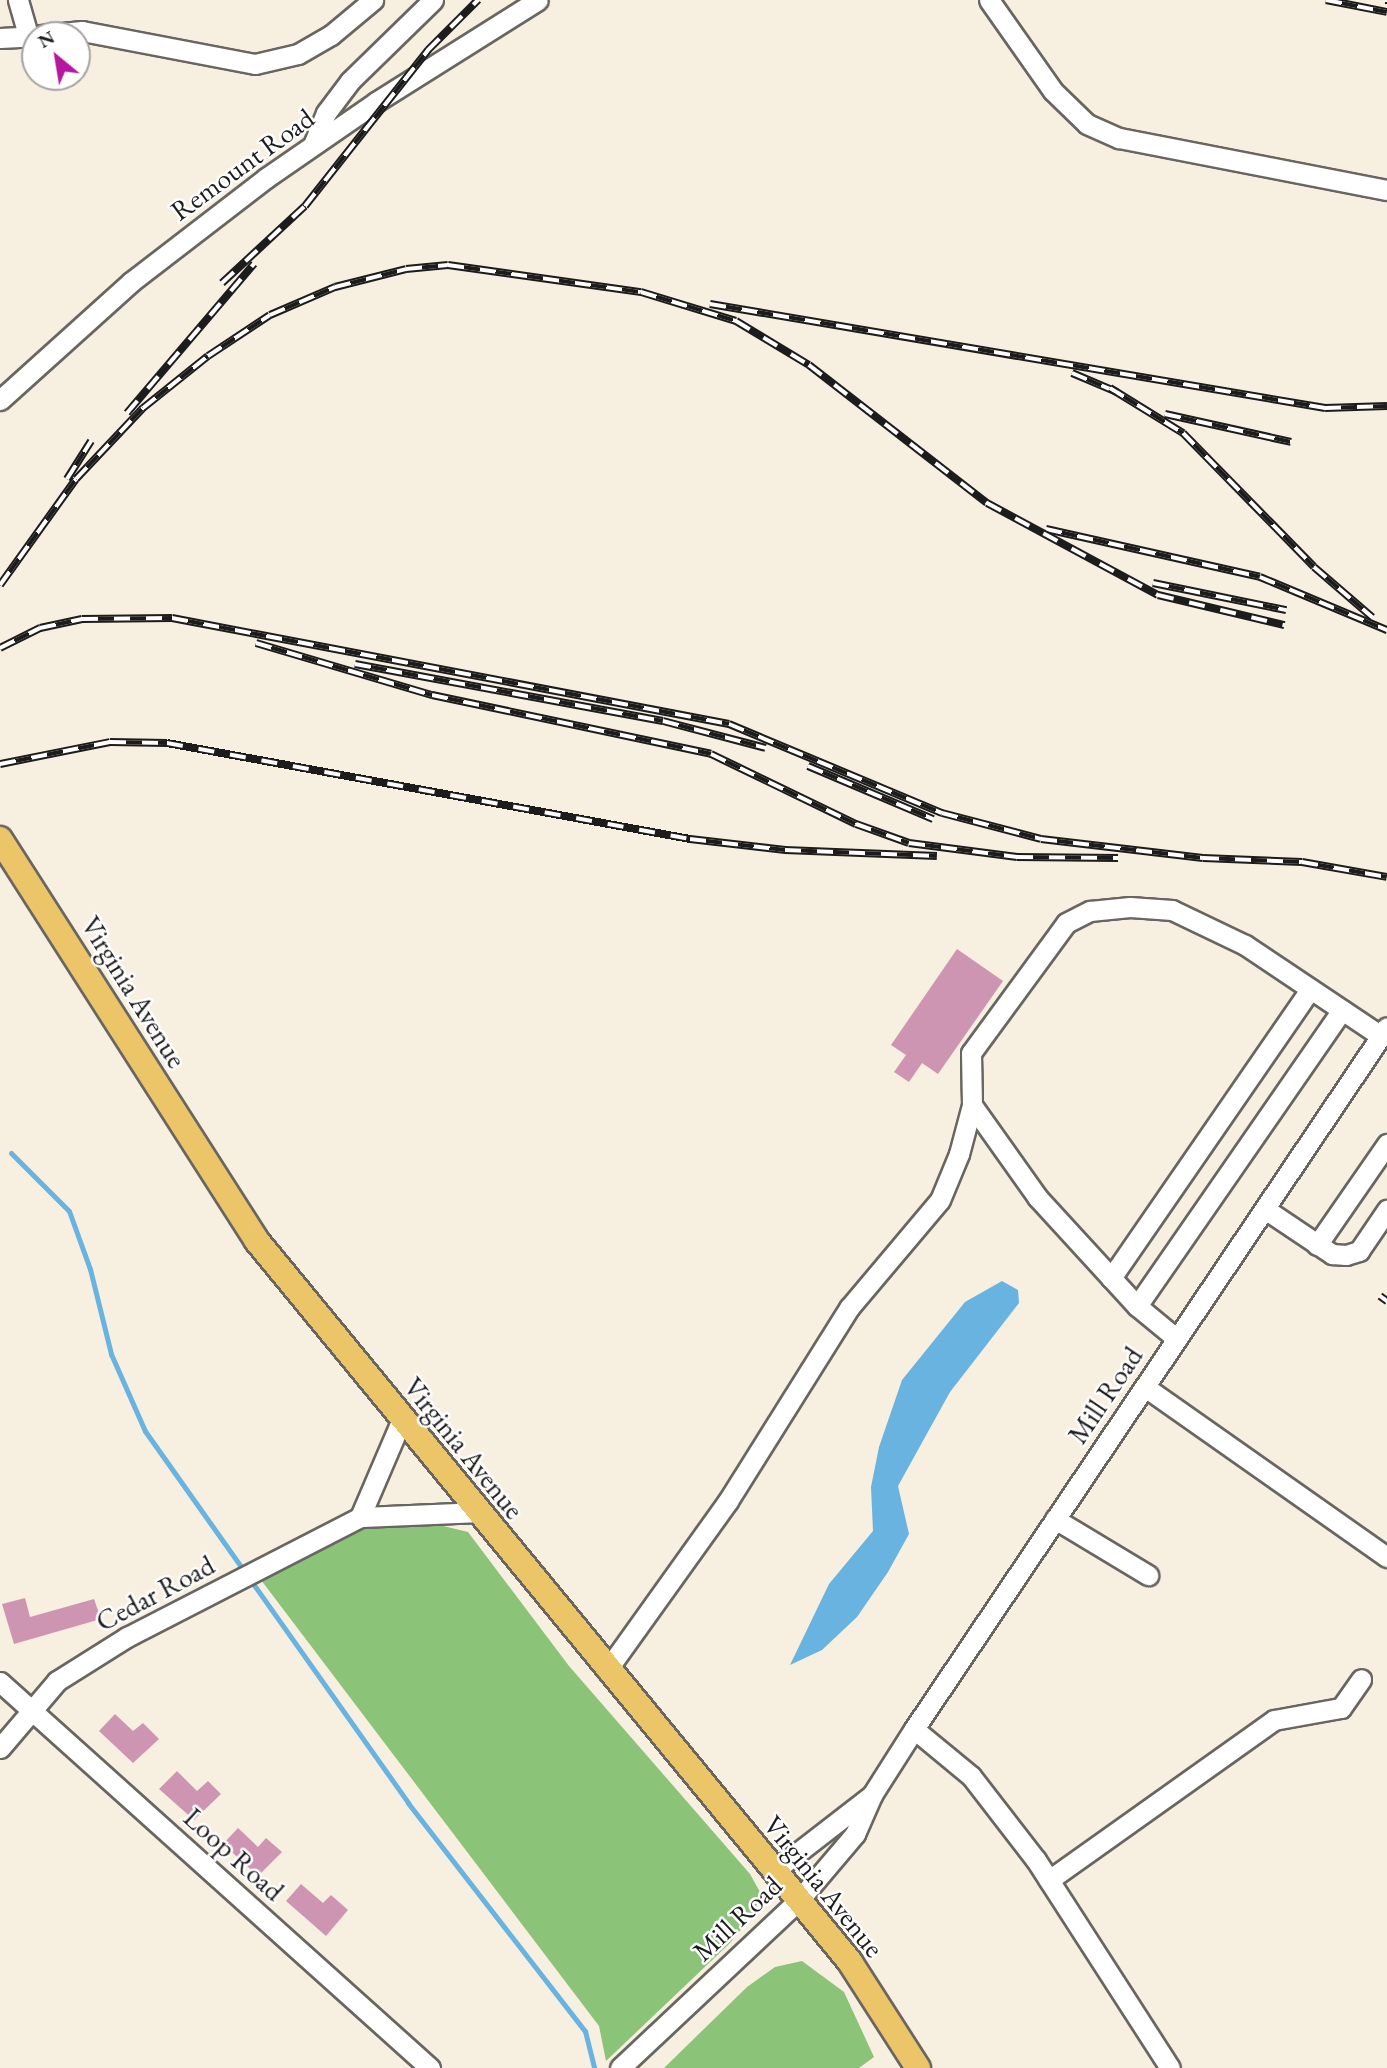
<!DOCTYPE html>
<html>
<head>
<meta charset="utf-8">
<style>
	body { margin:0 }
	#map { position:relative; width:1387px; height:2068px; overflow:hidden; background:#f7efe0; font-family:"EB Garamond",serif }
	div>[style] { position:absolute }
	.green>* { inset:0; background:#8bc478 }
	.water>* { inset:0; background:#68b3e0 }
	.stream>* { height:5px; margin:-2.5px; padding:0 2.5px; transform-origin:2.5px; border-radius:2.5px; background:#68b3e0 }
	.building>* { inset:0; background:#ce95b3 }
	.roads { filter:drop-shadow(2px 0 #696661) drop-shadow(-2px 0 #696661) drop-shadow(0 2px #696661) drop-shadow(0 -2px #696661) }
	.minor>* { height:19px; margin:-9.5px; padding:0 9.5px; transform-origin:9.5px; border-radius:9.5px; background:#fff }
	.major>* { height:24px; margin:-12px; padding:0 12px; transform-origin:12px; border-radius:12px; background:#edc569 }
	.rail>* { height:8px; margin-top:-4px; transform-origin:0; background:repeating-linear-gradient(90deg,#fff 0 16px,#1c1c1c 0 32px); box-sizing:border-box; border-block:2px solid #1c1c1c }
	span { translate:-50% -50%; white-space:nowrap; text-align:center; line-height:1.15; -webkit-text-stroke:5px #fff; paint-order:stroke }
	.street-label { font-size:28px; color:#1c1c1c }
	.north { position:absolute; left:21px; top:21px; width:70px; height:70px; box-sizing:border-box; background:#fff; border:2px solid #a4a4a4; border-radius:50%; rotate:330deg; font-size:19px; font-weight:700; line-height:28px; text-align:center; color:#1c1c1c }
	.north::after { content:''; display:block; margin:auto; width:24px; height:32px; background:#b5179e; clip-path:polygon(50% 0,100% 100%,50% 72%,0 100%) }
</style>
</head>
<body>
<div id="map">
	<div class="green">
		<div style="clip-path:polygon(435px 1524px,468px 1532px,569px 1666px,750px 1874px,760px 1892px,755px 1912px,730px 1943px,606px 2061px,599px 2026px,261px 1580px,361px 1525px)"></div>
		<div style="clip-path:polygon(802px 1961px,844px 1992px,874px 2057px,859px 2068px,664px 2068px,747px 1987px,775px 1967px)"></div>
	</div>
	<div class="water">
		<div style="clip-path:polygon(1002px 1281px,1018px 1290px,1019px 1303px,950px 1392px,898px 1486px,909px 1534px,888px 1572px,857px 1617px,822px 1650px,790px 1665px,829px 1584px,873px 1531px,871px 1487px,879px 1447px,902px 1380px,965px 1302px)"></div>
	</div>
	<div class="stream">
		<div style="left:11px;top:1153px;width:82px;rotate:45deg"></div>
		<div style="left:69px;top:1211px;width:62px;rotate:70.1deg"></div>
		<div style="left:90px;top:1269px;width:88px;rotate:76.1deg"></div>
		<div style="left:111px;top:1354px;width:84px;rotate:66.2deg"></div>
		<div style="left:145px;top:1431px;width:456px;rotate:54.7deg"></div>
		<div style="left:408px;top:1803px;width:289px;rotate:52.2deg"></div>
		<div style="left:585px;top:2031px;width:38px;rotate:76deg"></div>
	</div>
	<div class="building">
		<div style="clip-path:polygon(957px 949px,1003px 981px,938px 1074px,922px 1063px,909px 1082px,894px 1072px,906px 1055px,891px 1045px)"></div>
		<div style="clip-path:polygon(25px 1598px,30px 1617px,94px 1599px,101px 1619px,14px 1644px,2px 1604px)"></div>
		<div style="clip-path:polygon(115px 1714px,133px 1731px,143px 1723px,159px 1739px,133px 1763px,99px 1731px)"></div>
		<div style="clip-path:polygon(177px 1771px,197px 1791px,208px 1781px,221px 1794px,194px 1820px,159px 1789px)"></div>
		<div style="clip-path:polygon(238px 1828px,258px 1847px,266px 1838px,282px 1852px,258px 1876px,223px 1844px)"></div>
		<div style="clip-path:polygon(301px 1884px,323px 1903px,331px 1895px,348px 1910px,326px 1936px,286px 1901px)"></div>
	</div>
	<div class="roads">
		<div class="minor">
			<div style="left:18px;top:0;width:37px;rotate:74deg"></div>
			<div style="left:989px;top:0;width:111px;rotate:54.9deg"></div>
			<div style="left:1053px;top:91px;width:47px;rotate:44.1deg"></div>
			<div style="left:1087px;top:124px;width:35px;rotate:24deg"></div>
			<div style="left:1119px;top:138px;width:273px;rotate:11deg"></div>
			<div style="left:41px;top:35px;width:41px;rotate:-5.6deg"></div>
			<div style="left:82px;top:31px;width:176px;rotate:10.8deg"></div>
			<div style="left:255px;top:64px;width:44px;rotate:-13.1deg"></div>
			<div style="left:298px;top:54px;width:38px;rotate:-30deg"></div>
			<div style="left:331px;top:35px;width:55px;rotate:-39.8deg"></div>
			<div style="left:0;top:38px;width:35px;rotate:-3deg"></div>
			<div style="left:313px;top:145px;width:35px;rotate:-68deg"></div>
			<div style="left:326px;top:113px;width:40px;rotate:-53deg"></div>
			<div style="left:350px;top:81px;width:116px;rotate:-44.3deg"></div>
			<div style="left:0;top:400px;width:176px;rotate:-42deg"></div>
			<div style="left:131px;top:282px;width:170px;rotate:-37.6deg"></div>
			<div style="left:266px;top:178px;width:134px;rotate:-34.6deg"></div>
			<div style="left:376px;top:102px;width:191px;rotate:-32.2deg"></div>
			<div style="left:1265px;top:1209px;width:81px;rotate:33.9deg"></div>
			<div style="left:1332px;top:1254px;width:14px;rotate:4deg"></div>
			<div style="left:1346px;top:1255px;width:14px;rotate:-17deg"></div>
			<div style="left:1359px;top:1251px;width:50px;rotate:-55.7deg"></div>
			<div style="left:1317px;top:1245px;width:123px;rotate:-55.3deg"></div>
			<div style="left:1111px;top:1278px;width:351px;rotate:-55.4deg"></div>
			<div style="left:1137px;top:1306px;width:360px;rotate:-55.3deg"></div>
			<div style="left:1177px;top:1339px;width:52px;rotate:-140.5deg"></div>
			<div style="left:1137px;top:1306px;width:147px;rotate:-132.5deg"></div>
			<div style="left:1038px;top:1198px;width:114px;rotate:-125.4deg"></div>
			<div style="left:972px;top:1105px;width:52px;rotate:-91.1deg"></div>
			<div style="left:971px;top:1053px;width:161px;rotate:-53.8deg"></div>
			<div style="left:1066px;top:923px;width:27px;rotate:-27deg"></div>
			<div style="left:1090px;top:911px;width:40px;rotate:-5.7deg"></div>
			<div style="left:1130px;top:907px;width:42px;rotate:4.1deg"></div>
			<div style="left:1172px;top:910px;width:81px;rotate:25.6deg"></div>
			<div style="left:1245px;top:945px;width:164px;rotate:33.8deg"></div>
			<div style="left:1145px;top:1387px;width:296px;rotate:35.1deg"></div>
			<div style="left:360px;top:1517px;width:107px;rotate:-66.8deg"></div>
			<div style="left:1055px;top:1519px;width:109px;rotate:31.1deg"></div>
			<div style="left:607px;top:1670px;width:208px;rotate:-54.4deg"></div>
			<div style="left:728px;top:1501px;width:228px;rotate:-57.9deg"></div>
			<div style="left:849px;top:1308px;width:141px;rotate:-49.9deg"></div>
			<div style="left:940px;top:1200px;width:50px;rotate:-67.6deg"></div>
			<div style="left:959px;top:1154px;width:51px;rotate:-75.1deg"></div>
			<div style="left:0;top:1682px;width:578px;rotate:41.91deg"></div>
			<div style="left:914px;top:1729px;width:74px;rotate:39.5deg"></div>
			<div style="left:971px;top:1776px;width:106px;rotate:52.3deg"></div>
			<div style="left:1036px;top:1860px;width:247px;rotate:57.2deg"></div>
			<div style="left:0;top:1748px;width:88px;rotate:-49.6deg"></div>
			<div style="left:57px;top:1681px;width:83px;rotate:-32.2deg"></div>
			<div style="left:127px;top:1637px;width:262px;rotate:-27.2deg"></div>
			<div style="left:360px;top:1517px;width:117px;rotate:-2.4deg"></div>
			<div style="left:774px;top:1871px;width:124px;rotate:-37.8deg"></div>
			<div style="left:1049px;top:1880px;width:276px;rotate:-35.4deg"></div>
			<div style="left:1274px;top:1720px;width:68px;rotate:-10.2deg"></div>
			<div style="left:1341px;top:1708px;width:35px;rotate:-55deg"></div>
			<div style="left:620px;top:2068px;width:245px;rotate:-43.2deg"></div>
			<div style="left:799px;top:1900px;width:87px;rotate:-49.7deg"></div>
			<div style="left:855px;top:1834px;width:43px;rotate:-66.4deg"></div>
			<div style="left:872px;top:1795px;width:78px;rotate:-57.5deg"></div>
			<div style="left:914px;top:1729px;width:846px;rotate:-56.03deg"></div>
		</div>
		<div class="major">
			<div style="left:0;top:839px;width:477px;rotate:57.4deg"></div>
			<div style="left:257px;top:1241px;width:934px;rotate:50.56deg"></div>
			<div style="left:850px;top:1962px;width:126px;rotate:57.3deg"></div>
		</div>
	</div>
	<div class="rail">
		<div style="left:1326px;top:0;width:62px;rotate:11.1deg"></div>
		<div style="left:1385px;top:0;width:2px"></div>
		<div style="left:222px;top:283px;width:113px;rotate:-42.9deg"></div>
		<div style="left:305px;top:206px;width:199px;rotate:-51.7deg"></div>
		<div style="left:428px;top:50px;width:71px;rotate:-45deg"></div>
		<div style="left:710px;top:304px;width:624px;rotate:9.6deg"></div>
		<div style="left:1325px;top:408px;width:62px;rotate:-1.8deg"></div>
		<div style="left:1072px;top:373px;width:49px;rotate:22.9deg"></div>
		<div style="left:1110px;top:388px;width:86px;rotate:31.7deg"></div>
		<div style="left:1183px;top:433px;width:187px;rotate:45.6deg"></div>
		<div style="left:1314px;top:567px;width:77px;rotate:40.8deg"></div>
		<div style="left:127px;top:413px;width:196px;rotate:-49.6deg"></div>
		<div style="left:1165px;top:414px;width:129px;rotate:12.5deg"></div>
		<div style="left:67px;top:479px;width:45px;rotate:-57.7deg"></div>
		<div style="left:1046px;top:529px;width:219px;rotate:12.6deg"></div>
		<div style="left:1260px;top:577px;width:138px;rotate:22.7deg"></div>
		<div style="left:1153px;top:583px;width:136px;rotate:11.5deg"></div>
		<div style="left:0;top:585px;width:130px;rotate:-54.4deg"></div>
		<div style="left:76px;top:479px;width:98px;rotate:-46.7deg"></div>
		<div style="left:143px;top:408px;width:83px;rotate:-38.7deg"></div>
		<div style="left:208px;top:356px;width:74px;rotate:-33.5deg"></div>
		<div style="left:270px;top:315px;width:71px;rotate:-23.3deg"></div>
		<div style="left:335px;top:287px;width:73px;rotate:-14.2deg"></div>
		<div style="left:406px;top:269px;width:42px;rotate:-5.4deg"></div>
		<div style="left:448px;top:265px;width:195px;rotate:8deg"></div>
		<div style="left:641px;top:292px;width:99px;rotate:17deg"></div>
		<div style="left:736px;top:321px;width:85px;rotate:31.1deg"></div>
		<div style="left:809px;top:365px;width:225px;rotate:37.8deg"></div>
		<div style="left:987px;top:503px;width:194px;rotate:28.3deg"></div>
		<div style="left:1158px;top:595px;width:130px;rotate:13.4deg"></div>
		<div style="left:256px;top:643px;width:184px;rotate:16.5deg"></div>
		<div style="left:432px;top:695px;width:285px;rotate:11.9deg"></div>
		<div style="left:711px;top:754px;width:161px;rotate:25.8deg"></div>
		<div style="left:856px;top:824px;width:56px;rotate:19.7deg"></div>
		<div style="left:909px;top:843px;width:109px;rotate:7.4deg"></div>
		<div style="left:1017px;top:857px;width:101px;rotate:0.6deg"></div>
		<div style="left:0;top:648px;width:45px;rotate:-26.6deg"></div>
		<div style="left:40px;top:628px;width:43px;rotate:-12.1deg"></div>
		<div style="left:82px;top:619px;width:90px;rotate:-0.6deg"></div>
		<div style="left:172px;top:618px;width:567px;rotate:10.77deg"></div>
		<div style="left:729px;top:724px;width:231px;rotate:22.7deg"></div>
		<div style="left:942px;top:813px;width:102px;rotate:14.7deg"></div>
		<div style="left:1041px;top:839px;width:163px;rotate:6.7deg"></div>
		<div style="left:1203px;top:858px;width:99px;rotate:2.3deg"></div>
		<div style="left:1302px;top:862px;width:86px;rotate:10deg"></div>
		<div style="left:355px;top:664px;width:313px;rotate:10.5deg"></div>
		<div style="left:663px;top:721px;width:106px;rotate:14.7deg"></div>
		<div style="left:0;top:764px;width:112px;rotate:-11.3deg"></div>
		<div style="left:110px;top:742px;width:57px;rotate:1deg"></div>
		<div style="left:167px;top:743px;width:532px;rotate:10.4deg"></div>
		<div style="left:690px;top:839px;width:96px;rotate:6.6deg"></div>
		<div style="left:785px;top:850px;width:152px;rotate:2.3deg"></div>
		<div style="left:808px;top:766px;width:136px;rotate:23deg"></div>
		<div style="left:1380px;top:1296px;width:9px;rotate:36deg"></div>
	</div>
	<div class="street-label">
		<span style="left:242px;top:164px;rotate:-36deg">Remount Road</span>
		<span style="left:134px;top:992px;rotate:58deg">Virginia Avenue</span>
		<span style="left:1105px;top:1395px;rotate:-56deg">Mill Road</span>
		<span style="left:464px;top:1448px;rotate:51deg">Virginia Avenue</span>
		<span style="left:155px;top:1593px;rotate:-28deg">Cedar Road</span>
		<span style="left:234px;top:1854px;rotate:42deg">Loop Road</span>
		<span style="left:824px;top:1886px;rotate:51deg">Virginia Avenue</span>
		<span style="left:737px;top:1918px;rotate:-43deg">Mill Road</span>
	</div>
	<div class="north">N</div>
</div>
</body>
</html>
